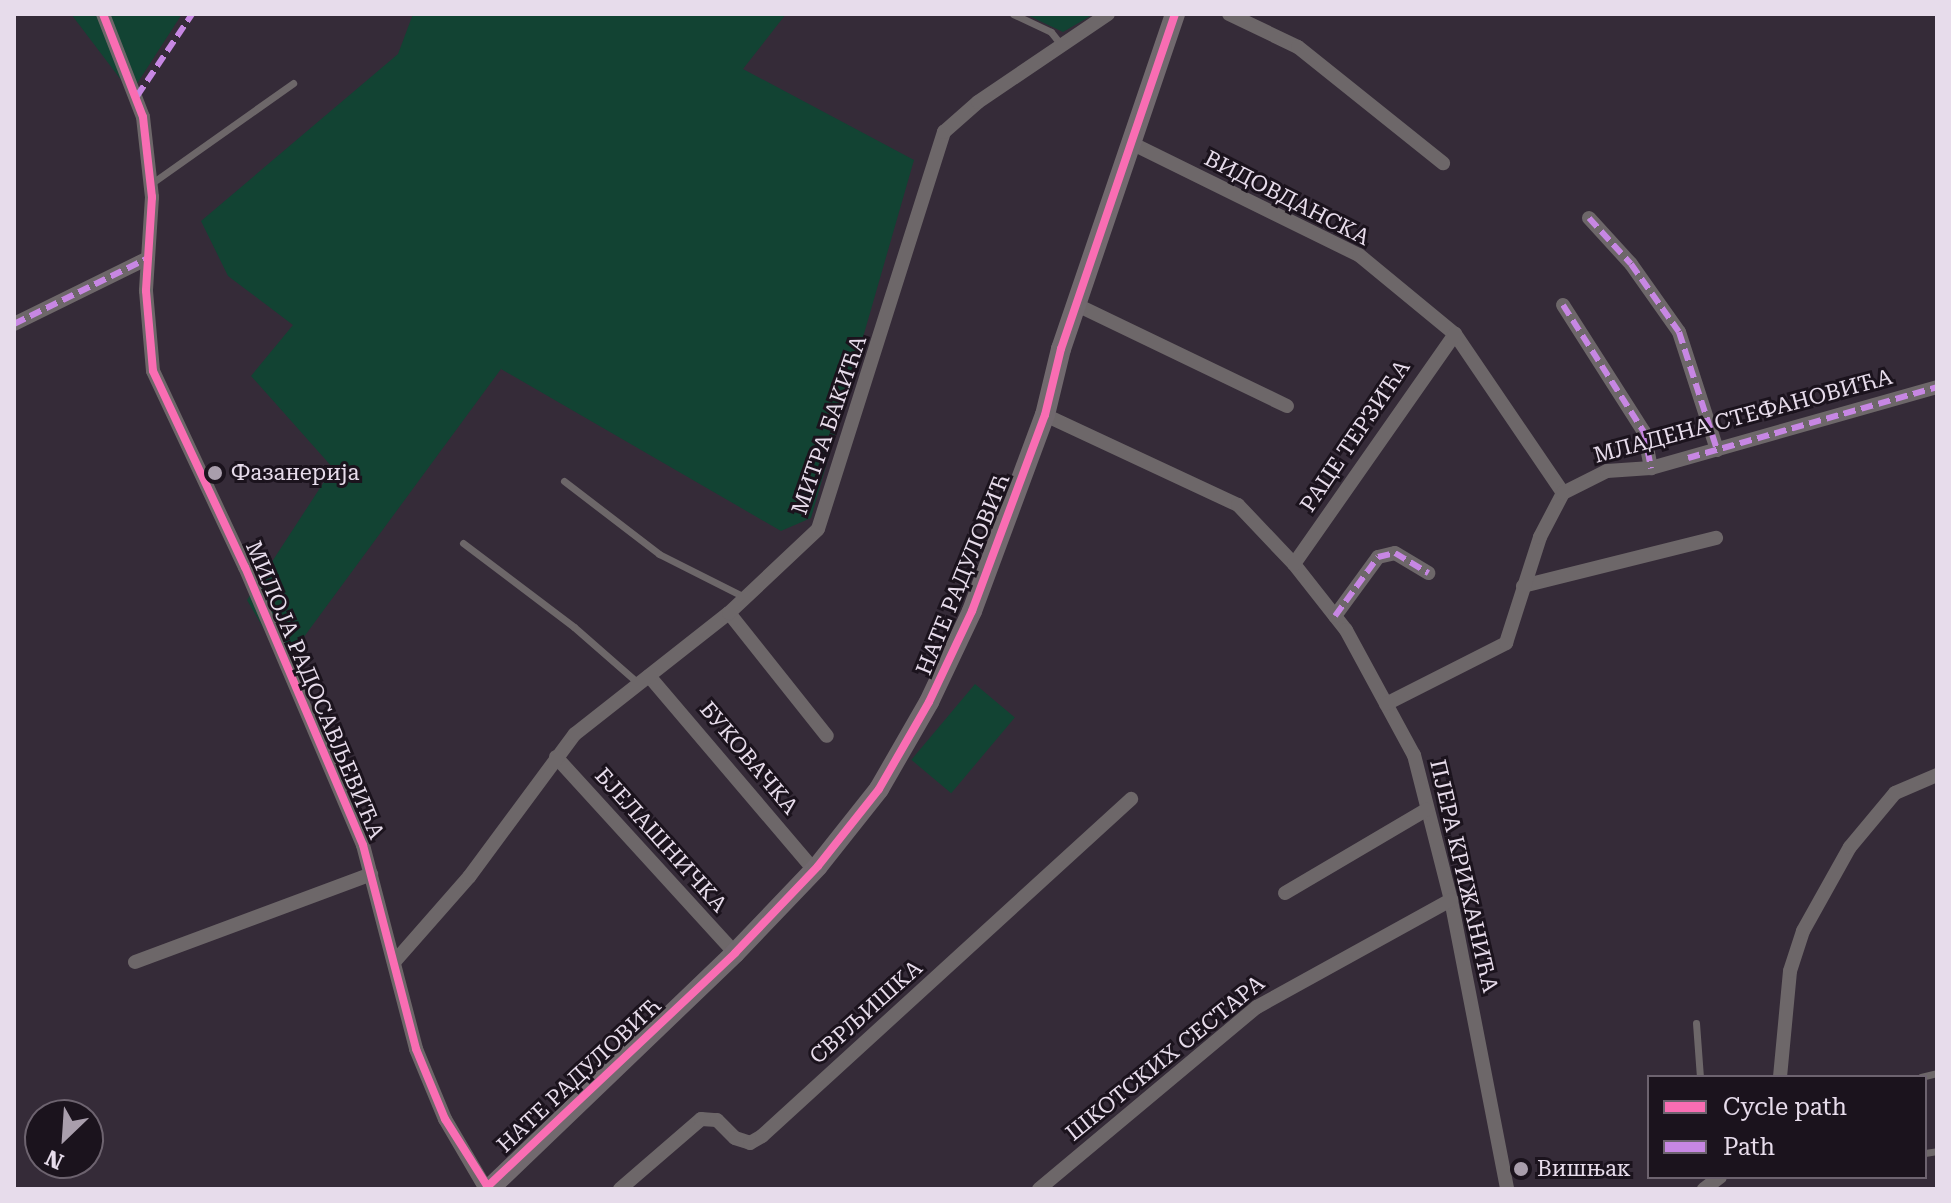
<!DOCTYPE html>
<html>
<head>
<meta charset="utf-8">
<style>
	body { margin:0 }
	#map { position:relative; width:1951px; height:1203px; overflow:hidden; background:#352b38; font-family:"Roboto Serif",serif }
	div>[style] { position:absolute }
	.green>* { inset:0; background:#124333; transform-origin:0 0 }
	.lane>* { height:7px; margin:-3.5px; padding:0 3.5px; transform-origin:3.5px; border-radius:3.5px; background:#6d6769 }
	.street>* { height:14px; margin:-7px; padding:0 7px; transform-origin:7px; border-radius:7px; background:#6d6769 }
	.secondary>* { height:20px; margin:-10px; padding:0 10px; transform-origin:10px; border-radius:10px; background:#71696e }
	.quiet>* { height:6px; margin-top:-3px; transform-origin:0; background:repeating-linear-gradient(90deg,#c787e3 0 12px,transparent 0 18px) }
	.cycleway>* { height:8px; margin:-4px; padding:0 4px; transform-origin:4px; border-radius:4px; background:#f96db3 }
	.dots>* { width:22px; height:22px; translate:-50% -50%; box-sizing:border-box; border:4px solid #1b131d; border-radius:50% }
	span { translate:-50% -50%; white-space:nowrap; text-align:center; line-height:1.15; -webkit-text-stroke:6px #1b131d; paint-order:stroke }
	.street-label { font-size:22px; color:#e7dceb }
	.poi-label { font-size:22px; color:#e7dceb }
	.left { translate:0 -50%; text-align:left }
	.frame { position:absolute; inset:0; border:16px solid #e7dceb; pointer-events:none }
	.legend { position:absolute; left:1647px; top:1075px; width:280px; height:104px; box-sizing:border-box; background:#1b131d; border:2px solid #6d636f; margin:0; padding:10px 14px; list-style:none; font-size:24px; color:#e7dceb }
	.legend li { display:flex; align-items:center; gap:16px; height:40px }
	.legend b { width:40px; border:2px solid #6d636f }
	.north { position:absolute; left:24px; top:1099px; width:80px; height:80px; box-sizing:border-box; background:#1b131d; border:2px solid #6d636f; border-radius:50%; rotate:205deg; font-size:22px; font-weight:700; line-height:32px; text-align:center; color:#e7dceb }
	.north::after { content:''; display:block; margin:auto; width:28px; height:36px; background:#a99eac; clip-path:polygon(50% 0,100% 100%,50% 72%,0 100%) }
</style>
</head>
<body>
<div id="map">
	<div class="green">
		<div style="clip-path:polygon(71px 14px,182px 14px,131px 93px)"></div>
		<div style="clip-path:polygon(413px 14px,786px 14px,743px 69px,914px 160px,811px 518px,781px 531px,501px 369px,284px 664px,247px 600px,333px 468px,251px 376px,293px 325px,228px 276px,201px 221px,398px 54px)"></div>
		<div style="clip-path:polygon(1025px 14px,1094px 14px,1063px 32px)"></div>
		<div style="left:975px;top:684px;width:52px;height:99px;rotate:40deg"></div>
	</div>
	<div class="lane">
		<div style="left:1013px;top:14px;width:42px;rotate:25.3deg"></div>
		<div style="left:1051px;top:32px;width:18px;rotate:52deg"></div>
		<div style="left:152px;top:183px;width:173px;rotate:-35.3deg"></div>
		<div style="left:564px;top:481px;width:120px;rotate:37.5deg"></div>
		<div style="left:659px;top:554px;width:97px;rotate:26.8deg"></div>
		<div style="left:463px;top:543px;width:139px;rotate:37.1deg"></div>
		<div style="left:574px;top:627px;width:86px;rotate:41.2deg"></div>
		<div style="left:1696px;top:1023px;width:54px;rotate:85.8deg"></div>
		<div style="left:1921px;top:1077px;width:16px;rotate:-14deg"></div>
		<div style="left:1925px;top:1153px;width:12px;rotate:-9deg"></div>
	</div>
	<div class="street">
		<div style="left:103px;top:14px;width:110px;rotate:68.8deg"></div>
		<div style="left:143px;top:117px;width:81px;rotate:83.6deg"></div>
		<div style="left:152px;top:197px;width:94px;rotate:93.7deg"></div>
		<div style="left:146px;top:291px;width:80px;rotate:85deg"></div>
		<div style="left:153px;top:371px;width:217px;rotate:64.9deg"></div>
		<div style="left:245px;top:567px;width:302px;rotate:67deg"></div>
		<div style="left:363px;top:845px;width:211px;rotate:75.4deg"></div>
		<div style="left:416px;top:1049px;width:76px;rotate:67.5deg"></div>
		<div style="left:445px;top:1119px;width:81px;rotate:59.6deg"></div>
		<div style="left:1229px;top:14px;width:76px;rotate:25.6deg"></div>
		<div style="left:1298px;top:47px;width:186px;rotate:38.7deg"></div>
		<div style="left:1129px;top:142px;width:256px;rotate:26.2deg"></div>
		<div style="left:1359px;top:255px;width:124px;rotate:39.5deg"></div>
		<div style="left:1455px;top:334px;width:192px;rotate:55.8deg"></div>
		<div style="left:1589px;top:218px;width:62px;rotate:47.6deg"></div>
		<div style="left:1631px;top:264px;width:83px;rotate:54.8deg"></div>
		<div style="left:1679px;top:332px;width:124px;rotate:72.1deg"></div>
		<div style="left:1077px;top:305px;width:233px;rotate:25.7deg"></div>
		<div style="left:1563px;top:305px;width:151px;rotate:57.5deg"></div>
		<div style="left:1644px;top:432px;width:37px;rotate:79deg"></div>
		<div style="left:14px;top:324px;width:149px;rotate:-26.2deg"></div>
		<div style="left:1045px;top:415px;width:213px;rotate:25deg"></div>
		<div style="left:1238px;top:505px;width:81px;rotate:46.5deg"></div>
		<div style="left:1294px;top:564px;width:84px;rotate:51.8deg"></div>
		<div style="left:1346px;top:630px;width:142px;rotate:61.5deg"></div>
		<div style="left:1414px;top:755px;width:150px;rotate:75.7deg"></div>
		<div style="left:1451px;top:900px;width:294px;rotate:79deg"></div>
		<div style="left:1294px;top:564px;width:281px;rotate:-55deg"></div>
		<div style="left:1523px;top:586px;width:199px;rotate:-14deg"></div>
		<div style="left:729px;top:613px;width:157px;rotate:51.5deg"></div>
		<div style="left:1335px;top:616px;width:73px;rotate:-53.9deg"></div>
		<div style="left:1378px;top:557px;width:17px;rotate:-13deg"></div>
		<div style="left:1395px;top:553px;width:39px;rotate:31deg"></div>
		<div style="left:649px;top:676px;width:255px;rotate:49.6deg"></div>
		<div style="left:1386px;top:704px;width:135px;rotate:-26.9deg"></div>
		<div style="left:1506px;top:643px;width:111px;rotate:-72.2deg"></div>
		<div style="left:1540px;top:537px;width:50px;rotate:-62.4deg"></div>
		<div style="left:1563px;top:493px;width:49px;rotate:-26.6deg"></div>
		<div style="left:1607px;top:471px;width:44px;rotate:-3.9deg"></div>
		<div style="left:1651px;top:468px;width:297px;rotate:-15.8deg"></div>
		<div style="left:556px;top:757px;width:265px;rotate:47.6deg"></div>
		<div style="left:1285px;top:893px;width:164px;rotate:-30.5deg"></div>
		<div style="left:396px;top:960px;width:111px;rotate:-48.7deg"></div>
		<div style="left:469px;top:877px;width:178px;rotate:-53.5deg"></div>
		<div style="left:575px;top:734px;width:196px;rotate:-38.2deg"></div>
		<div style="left:729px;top:613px;width:122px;rotate:-43.3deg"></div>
		<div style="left:818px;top:529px;width:417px;rotate:-72.4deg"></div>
		<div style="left:944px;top:132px;width:45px;rotate:-41.4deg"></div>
		<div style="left:978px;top:102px;width:157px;rotate:-34.1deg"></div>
		<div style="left:135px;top:962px;width:252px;rotate:-20.4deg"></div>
		<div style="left:1780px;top:1077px;width:106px;rotate:-84.6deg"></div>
		<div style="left:1790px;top:971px;width:42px;rotate:-72deg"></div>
		<div style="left:1803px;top:931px;width:96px;rotate:-60.8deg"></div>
		<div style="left:1850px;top:847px;width:70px;rotate:-50.2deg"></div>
		<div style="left:1895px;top:793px;width:46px;rotate:-23.2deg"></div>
		<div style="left:620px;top:1189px;width:107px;rotate:-40.8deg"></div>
		<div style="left:701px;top:1119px;width:16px;rotate:4deg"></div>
		<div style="left:717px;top:1120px;width:25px;rotate:45deg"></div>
		<div style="left:735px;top:1138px;width:16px;rotate:18deg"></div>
		<div style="left:750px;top:1143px;width:14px;rotate:-30deg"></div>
		<div style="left:762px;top:1136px;width:500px;rotate:-42.4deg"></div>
		<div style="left:1039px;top:1189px;width:284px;rotate:-39.9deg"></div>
		<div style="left:1257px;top:1007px;width:222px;rotate:-28.9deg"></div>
		<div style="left:1704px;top:1189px;width:20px;rotate:-37deg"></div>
	</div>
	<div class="secondary">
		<div style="left:489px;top:1189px;width:341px;rotate:-43.8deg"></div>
		<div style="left:735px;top:953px;width:120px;rotate:-46.3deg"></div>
		<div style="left:818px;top:866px;width:98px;rotate:-51.6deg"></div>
		<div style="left:879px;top:789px;width:100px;rotate:-60.1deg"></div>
		<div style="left:929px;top:702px;width:101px;rotate:-64.7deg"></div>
		<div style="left:972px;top:611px;width:209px;rotate:-69.6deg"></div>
		<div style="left:1045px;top:415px;width:68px;rotate:-76.4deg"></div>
		<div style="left:1061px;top:349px;width:354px;rotate:-71.2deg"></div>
	</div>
	<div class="quiet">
		<div style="left:137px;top:96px;width:99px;rotate:-56.1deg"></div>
		<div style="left:1589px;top:218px;width:62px;rotate:47.6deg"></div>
		<div style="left:1631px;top:264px;width:83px;rotate:54.8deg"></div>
		<div style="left:1679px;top:332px;width:124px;rotate:72.1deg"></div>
		<div style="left:1563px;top:305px;width:151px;rotate:57.5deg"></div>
		<div style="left:1644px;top:432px;width:37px;rotate:79deg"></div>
		<div style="left:14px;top:324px;width:149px;rotate:-26.2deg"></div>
		<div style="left:1688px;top:458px;width:259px;rotate:-15.9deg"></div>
		<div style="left:1335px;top:616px;width:73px;rotate:-53.9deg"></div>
		<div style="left:1378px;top:557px;width:17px;rotate:-13deg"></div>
		<div style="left:1395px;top:553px;width:39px;rotate:31deg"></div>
	</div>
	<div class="cycleway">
		<div style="left:103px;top:14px;width:110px;rotate:68.8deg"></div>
		<div style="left:143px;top:117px;width:81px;rotate:83.6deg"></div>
		<div style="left:152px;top:197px;width:94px;rotate:93.7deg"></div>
		<div style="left:146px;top:291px;width:80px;rotate:85deg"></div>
		<div style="left:153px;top:371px;width:217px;rotate:64.9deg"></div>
		<div style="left:245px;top:567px;width:302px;rotate:67deg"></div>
		<div style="left:363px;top:845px;width:211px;rotate:75.4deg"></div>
		<div style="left:416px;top:1049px;width:76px;rotate:67.5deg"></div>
		<div style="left:445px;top:1119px;width:83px;rotate:57.8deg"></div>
		<div style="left:487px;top:1187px;width:341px;rotate:-43.3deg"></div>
		<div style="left:735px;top:953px;width:120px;rotate:-46.3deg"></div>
		<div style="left:818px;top:866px;width:98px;rotate:-51.6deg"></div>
		<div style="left:879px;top:789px;width:100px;rotate:-60.1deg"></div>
		<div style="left:929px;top:702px;width:101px;rotate:-64.7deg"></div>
		<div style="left:972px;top:611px;width:209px;rotate:-69.6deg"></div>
		<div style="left:1045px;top:415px;width:68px;rotate:-76.4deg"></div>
		<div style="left:1061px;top:349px;width:354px;rotate:-71.2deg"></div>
	</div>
	<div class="dots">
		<div style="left:215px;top:473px;background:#a99eac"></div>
		<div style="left:1521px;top:1169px;background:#a99eac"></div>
	</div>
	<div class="street-label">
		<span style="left:1287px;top:198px;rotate:27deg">ВИДОВДАНСКА</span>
		<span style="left:1743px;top:416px;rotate:-15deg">МЛАДЕНА СТЕФАНОВИЋА</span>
		<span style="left:829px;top:425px;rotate:-71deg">МИТРА БАКИЋА</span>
		<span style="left:1355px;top:436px;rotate:-56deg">РАЦЕ ТЕРЗИЋА</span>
		<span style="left:963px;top:574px;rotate:-68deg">НАТЕ РАДУЛОВИЋ</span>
		<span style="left:315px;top:690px;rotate:67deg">МИЛОЈА РАДОСАВЉЕВИЋА</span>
		<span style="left:749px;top:758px;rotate:50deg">БУКОВАЧКА</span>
		<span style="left:661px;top:840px;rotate:48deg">БЈЕЛАШНИЧКА</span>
		<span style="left:1464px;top:876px;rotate:77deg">ПЈЕРА КРИЖАНИЋА</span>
		<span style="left:866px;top:1012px;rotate:-42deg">СВРЉИШКА</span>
		<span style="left:1165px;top:1058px;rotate:-39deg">ШКОТСКИХ СЕСТАРА</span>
		<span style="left:579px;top:1075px;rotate:-43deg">НАТЕ РАДУЛОВИЋ</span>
	</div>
	<div class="poi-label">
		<span class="left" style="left:231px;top:473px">Фазанерија</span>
		<span class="left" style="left:1537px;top:1169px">Вишњак</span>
	</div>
	<div class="frame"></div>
	<ul class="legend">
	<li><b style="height:10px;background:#f96db3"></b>Cycle path</li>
	<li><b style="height:10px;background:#c787e3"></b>Path</li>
	</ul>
	<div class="north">N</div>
</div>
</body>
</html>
